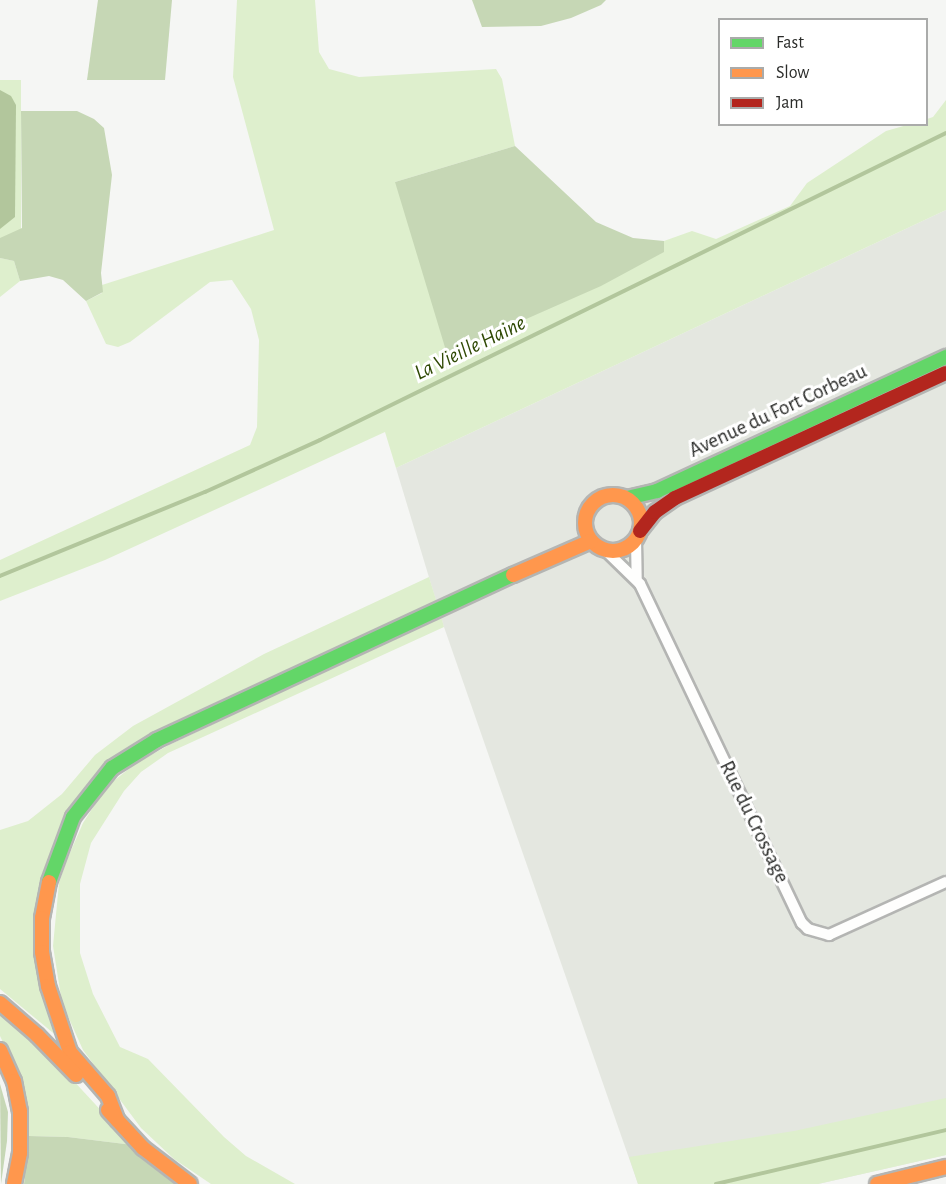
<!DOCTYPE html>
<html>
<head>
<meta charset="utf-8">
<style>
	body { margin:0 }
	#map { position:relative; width:946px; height:1184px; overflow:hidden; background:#f5f6f4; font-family:"Alegreya Sans",sans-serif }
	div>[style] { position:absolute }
	.built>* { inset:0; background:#e4e7e0 }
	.green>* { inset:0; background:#deefcd; transform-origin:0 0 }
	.forest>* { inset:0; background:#c6d7b5 }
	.water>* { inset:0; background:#b2c69c }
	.stream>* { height:4px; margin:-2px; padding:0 2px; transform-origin:2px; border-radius:2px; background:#b2c69c }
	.roads { filter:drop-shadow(2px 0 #b4b5b3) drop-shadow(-2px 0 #b4b5b3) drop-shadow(0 2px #b4b5b3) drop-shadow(0 -2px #b4b5b3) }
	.street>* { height:10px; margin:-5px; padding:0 5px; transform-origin:5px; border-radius:5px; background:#fefefd }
	.fast>* { height:14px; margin:-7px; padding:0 7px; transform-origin:7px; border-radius:7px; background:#63d668 }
	.slow>* { height:14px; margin:-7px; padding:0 7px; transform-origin:7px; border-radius:7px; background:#ff974d }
	.slow>.ring { margin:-7px; padding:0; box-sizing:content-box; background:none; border:14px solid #ff974d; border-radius:50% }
	.jam>* { height:14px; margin:-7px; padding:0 7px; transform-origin:7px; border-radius:7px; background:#b3261e }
	span { translate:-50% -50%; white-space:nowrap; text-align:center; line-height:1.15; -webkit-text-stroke:6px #fff; paint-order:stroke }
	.street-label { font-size:21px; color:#2b2c2a }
	.water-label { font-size:22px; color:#2f4904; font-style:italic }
	.legend { position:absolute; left:718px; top:18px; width:210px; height:108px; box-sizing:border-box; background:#fff; border:2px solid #aaabaa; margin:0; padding:8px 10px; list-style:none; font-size:18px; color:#2b2c2a }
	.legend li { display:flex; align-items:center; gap:12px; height:30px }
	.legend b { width:30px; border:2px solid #aaabaa }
</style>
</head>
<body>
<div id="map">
	<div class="built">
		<div style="clip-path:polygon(946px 210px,946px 1155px,818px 1184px,638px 1184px,444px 627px,396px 468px)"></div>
	</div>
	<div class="green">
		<div style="clip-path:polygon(237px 0,315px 0,319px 52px,329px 69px,359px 77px,496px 69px,502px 79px,515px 146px,395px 182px,663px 252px,664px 241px,692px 231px,716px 239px,790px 206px,807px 183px,886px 131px,907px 125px,926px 124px,927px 119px,933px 117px,946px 100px,946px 210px,396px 468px,385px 432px,105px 560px,0 601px,0 560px,250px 445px,257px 427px,259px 340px,251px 309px,232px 280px,210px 282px,130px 342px,118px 347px,106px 344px,86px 301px,102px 293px,102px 285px,274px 230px,233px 77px)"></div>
		<div style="left:0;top:80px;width:21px;height:159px"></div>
		<div style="clip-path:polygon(0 258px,14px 261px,20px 281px,0 297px)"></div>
		<div style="clip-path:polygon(429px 577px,437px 603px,107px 764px,41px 891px,58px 1037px,0 989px,0 830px,28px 821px,62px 794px,95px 755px,133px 726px,264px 654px)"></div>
		<div style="clip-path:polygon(441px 616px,444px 627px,168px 753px,141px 772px,124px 791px,91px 843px,80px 884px,80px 953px,93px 994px,120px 1047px,148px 1059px,224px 1137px,246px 1156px,295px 1184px,211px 1184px,174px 1159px,141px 1128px,83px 1050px,62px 1003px,53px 946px,59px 883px,66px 862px,83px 823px,106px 787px,135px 764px,169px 745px)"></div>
		<div style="clip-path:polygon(0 1010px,45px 1050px,133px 1145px,68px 1137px,29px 1136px,13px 1063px,0 1036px)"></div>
		<div style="clip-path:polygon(946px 1098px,946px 1155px,818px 1184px,638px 1184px,629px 1157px,794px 1131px)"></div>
	</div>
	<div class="forest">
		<div style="clip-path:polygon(98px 0,172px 0,165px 80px,87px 80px)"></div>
		<div style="clip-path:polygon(472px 0,606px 0,601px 5px,571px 18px,541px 26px,482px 27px)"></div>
		<div style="clip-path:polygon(21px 111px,77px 111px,94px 119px,104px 128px,112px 175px,101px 273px,103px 292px,86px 301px,63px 280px,49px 276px,20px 281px,14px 261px,0 258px,0 238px,22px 228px)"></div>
		<div style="clip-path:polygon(515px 146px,596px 222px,633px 238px,664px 241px,664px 252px,601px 286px,447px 354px,395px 182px)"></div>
		<div style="clip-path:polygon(0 1084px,8px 1112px,7px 1141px,1px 1184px)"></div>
		<div style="clip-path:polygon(29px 1136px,68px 1137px,133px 1145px,177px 1184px,24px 1184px)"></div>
	</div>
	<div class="water">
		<div style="clip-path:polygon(0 90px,11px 96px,16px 105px,15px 217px,0 229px)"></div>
	</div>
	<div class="stream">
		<div style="left:0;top:576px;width:222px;rotate:-22.3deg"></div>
		<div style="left:205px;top:492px;width:126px;rotate:-24.3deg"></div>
		<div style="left:320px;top:440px;width:697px;rotate:-26.12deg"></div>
		<div style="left:716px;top:1184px;width:236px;rotate:-13.2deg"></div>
	</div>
	<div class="roads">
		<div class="street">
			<div style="left:636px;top:539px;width:39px;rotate:89deg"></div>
			<div style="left:605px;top:550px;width:49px;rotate:44.2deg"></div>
			<div style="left:640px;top:584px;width:376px;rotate:64.5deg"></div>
			<div style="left:802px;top:923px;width:8px;rotate:45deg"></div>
			<div style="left:808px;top:929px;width:22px;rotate:16deg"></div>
			<div style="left:829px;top:935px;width:128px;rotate:-24.4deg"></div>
		</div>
		<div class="fast">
			<div style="left:627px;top:498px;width:31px;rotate:-13deg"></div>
			<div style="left:657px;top:491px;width:319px;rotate:-24.9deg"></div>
			<div style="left:49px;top:882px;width:69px;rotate:-69.7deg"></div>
			<div style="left:73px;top:817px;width:63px;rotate:-51.5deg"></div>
			<div style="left:112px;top:768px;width:53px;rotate:-31.9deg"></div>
			<div style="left:157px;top:740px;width:392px;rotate:-24.9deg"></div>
		</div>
		<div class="slow">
			<div class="ring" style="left:585px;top:495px;width:42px;height:42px"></div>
			<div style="left:513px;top:575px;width:85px;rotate:-23.6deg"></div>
			<div style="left:49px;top:882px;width:37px;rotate:101deg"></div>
			<div style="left:42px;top:918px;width:34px;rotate:90deg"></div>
			<div style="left:42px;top:952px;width:35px;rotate:80deg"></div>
			<div style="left:48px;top:986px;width:70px;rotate:71.6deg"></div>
			<div style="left:70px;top:1052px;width:58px;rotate:49.2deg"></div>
			<div style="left:108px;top:1096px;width:26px;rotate:69deg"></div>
			<div style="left:0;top:1003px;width:49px;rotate:40.9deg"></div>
			<div style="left:37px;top:1035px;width:56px;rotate:45.7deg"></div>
			<div style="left:0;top:1050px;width:34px;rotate:66deg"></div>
			<div style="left:14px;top:1081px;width:31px;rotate:79deg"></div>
			<div style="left:20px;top:1111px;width:42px;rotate:90deg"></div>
			<div style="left:20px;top:1153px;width:32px;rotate:101deg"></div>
			<div style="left:108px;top:1110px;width:52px;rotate:47.4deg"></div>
			<div style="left:143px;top:1148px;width:59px;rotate:37.5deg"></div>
			<div style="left:877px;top:1184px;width:71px;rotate:-13.8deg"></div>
		</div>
		<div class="jam">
			<div style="left:640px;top:531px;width:24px;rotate:-52deg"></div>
			<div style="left:655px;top:512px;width:24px;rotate:-35deg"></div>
			<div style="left:675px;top:498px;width:298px;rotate:-24.8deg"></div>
		</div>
	</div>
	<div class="street-label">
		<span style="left:778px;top:411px;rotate:-25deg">Avenue du Fort Corbeau</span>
		<span style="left:754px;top:822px;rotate:64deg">Rue du Crossage</span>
	</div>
	<div class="water-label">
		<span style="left:470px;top:348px;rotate:-26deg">La Vieille Haine</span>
	</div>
	<ul class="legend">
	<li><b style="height:8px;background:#63d668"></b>Fast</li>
	<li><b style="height:8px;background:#ff974d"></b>Slow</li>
	<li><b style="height:8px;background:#b3261e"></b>Jam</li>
	</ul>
</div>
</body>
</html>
